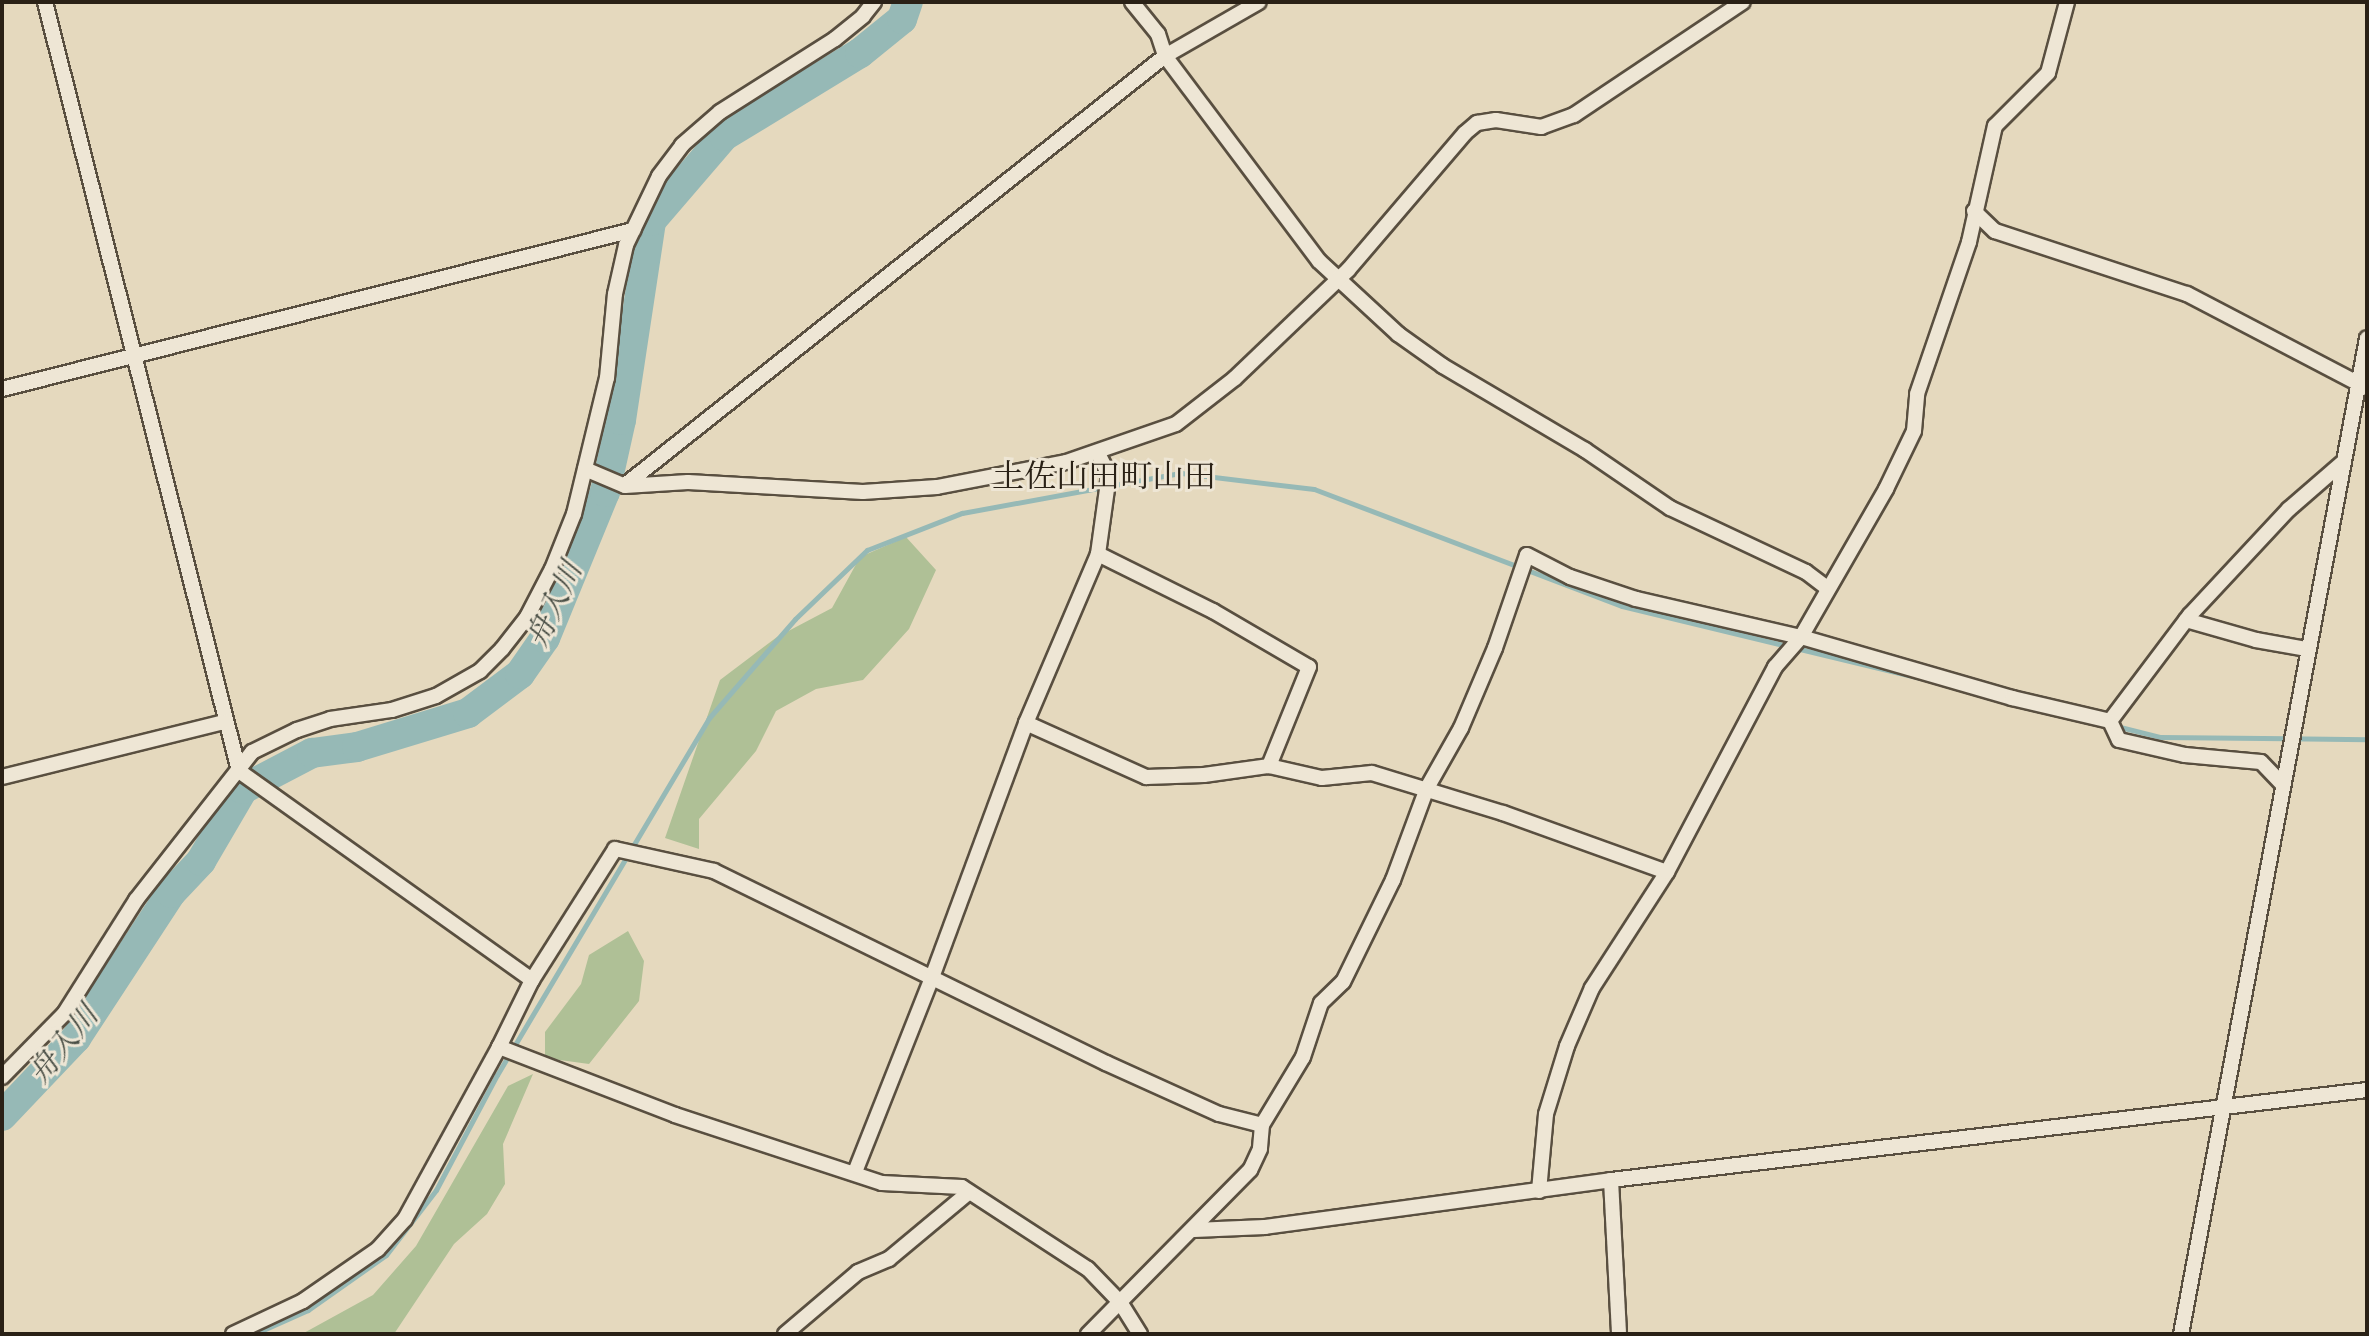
<!DOCTYPE html>
<html>
<head>
<meta charset="utf-8">
<style>
	body { margin:0 }
	#map { position:relative; width:2369px; height:1336px; overflow:hidden; background:#e5d9be; font-family:Cardo,"Noto Serif JP",serif }
	div>[style] { position:absolute }
	.green>* { inset:0; background:#afc096 }
	.stream>* { height:5px; margin:-2.5px; padding:0 2.5px; transform-origin:2.5px; border-radius:2.5px; background:#96b9b6 }
	.river>* { height:30px; margin:-15px; padding:0 15px; transform-origin:15px; border-radius:15px; background:#96b9b6 }
	.roads { filter:drop-shadow(2px 0 #594f40) drop-shadow(-2px 0 #594f40) drop-shadow(0 2px #594f40) drop-shadow(0 -2px #594f40) }
	.minor>* { height:14px; margin:-7px; padding:0 7px; transform-origin:7px; border-radius:7px; background:#eee6d5 }
	span { translate:-50% -50%; white-space:nowrap; text-align:center; line-height:1.15; -webkit-text-stroke:6px #eee6d5; paint-order:stroke }
	.water-label { font-size:30px; color:#4a4f46; font-style:italic }
	.quarter-label { font-size:32px; color:#2a2116 }
	.frame { position:absolute; inset:0; border:4px solid #2a2116; pointer-events:none }
</style>
</head>
<body>
<div id="map">
	<div class="green">
		<div style="clip-path:polygon(906px 537px,936px 570px,909px 629px,863px 680px,816px 689px,776px 711px,756px 751px,699px 819px,699px 849px,665px 838px,720px 680px,777px 637px,832px 608px,860px 557px)"></div>
		<div style="clip-path:polygon(628px 931px,644px 961px,639px 1001px,589px 1064px,545px 1058px,545px 1032px,581px 984px,589px 955px)"></div>
		<div style="clip-path:polygon(533px 1074px,503px 1144px,505px 1184px,487px 1214px,454px 1244px,394px 1334px,302px 1334px,373px 1295px,416px 1246px,508px 1086px)"></div>
	</div>
	<div class="stream">
		<div style="left:2116px;top:726px;width:45px;rotate:14deg"></div>
		<div style="left:2160px;top:737px;width:207px;rotate:0.6deg"></div>
		<div style="left:254px;top:1334px;width:59px;rotate:-24deg"></div>
		<div style="left:308px;top:1310px;width:95px;rotate:-35.2deg"></div>
		<div style="left:386px;top:1255px;width:82px;rotate:-52.4deg"></div>
		<div style="left:436px;top:1190px;width:130px;rotate:-62.1deg"></div>
		<div style="left:497px;top:1075px;width:415px;rotate:-59.3deg"></div>
		<div style="left:709px;top:718px;width:131px;rotate:-49deg"></div>
		<div style="left:795px;top:619px;width:100px;rotate:-43.8deg"></div>
		<div style="left:867px;top:550px;width:102px;rotate:-21.3deg"></div>
		<div style="left:962px;top:513px;width:223px;rotate:-10.4deg"></div>
		<div style="left:1181px;top:473px;width:134px;rotate:6.9deg"></div>
		<div style="left:1314px;top:489px;width:329px;rotate:20.8deg"></div>
		<div style="left:1622px;top:606px;width:307px;rotate:13.6deg"></div>
	</div>
	<div class="river">
		<div style="left:2px;top:1116px;width:108px;rotate:-46.5deg"></div>
		<div style="left:76px;top:1038px;width:173px;rotate:-56.8deg"></div>
		<div style="left:171px;top:893px;width:44px;rotate:-46.8deg"></div>
		<div style="left:201px;top:861px;width:83px;rotate:-59.7deg"></div>
		<div style="left:243px;top:789px;width:78px;rotate:-27.6deg"></div>
		<div style="left:312px;top:753px;width:45px;rotate:-7.6deg"></div>
		<div style="left:357px;top:747px;width:116px;rotate:-17deg"></div>
		<div style="left:468px;top:713px;width:65px;rotate:-36.9deg"></div>
		<div style="left:520px;top:674px;width:44px;rotate:-55.2deg"></div>
		<div style="left:545px;top:638px;width:158px;rotate:-67.7deg"></div>
		<div style="left:605px;top:492px;width:74px;rotate:-77.5deg"></div>
		<div style="left:621px;top:420px;width:201px;rotate:-81.4deg"></div>
		<div style="left:651px;top:221px;width:112px;rotate:-49.3deg"></div>
		<div style="left:724px;top:136px;width:159px;rotate:-31.4deg"></div>
		<div style="left:860px;top:53px;width:54px;rotate:-39deg"></div>
		<div style="left:902px;top:19px;width:18px;rotate:-71deg"></div>
	</div>
	<div class="roads">
		<div class="minor">
			<div style="left:45px;top:2px;width:793px;rotate:75.84deg"></div>
			<div style="left:239px;top:771px;width:360px;rotate:35.5deg"></div>
			<div style="left:532px;top:980px;width:75px;rotate:116.2deg"></div>
			<div style="left:499px;top:1047px;width:189px;rotate:21.1deg"></div>
			<div style="left:675px;top:1115px;width:218px;rotate:18.2deg"></div>
			<div style="left:882px;top:1183px;width:80px;rotate:2.9deg"></div>
			<div style="left:962px;top:1187px;width:150px;rotate:33.1deg"></div>
			<div style="left:1088px;top:1269px;width:46px;rotate:45.9deg"></div>
			<div style="left:1120px;top:1302px;width:38px;rotate:58deg"></div>
			<div style="left:1132px;top:2px;width:41px;rotate:50.9deg"></div>
			<div style="left:1158px;top:34px;width:23px;rotate:72deg"></div>
			<div style="left:1165px;top:56px;width:256px;rotate:53.1deg"></div>
			<div style="left:1319px;top:261px;width:108px;rotate:42.7deg"></div>
			<div style="left:1398px;top:334px;width:55px;rotate:35.4deg"></div>
			<div style="left:1443px;top:366px;width:165px;rotate:30.6deg"></div>
			<div style="left:1585px;top:450px;width:103px;rotate:34.3deg"></div>
			<div style="left:1670px;top:508px;width:150px;rotate:25.2deg"></div>
			<div style="left:1806px;top:572px;width:25px;rotate:37deg"></div>
			<div style="left:1974px;top:211px;width:29px;rotate:44deg"></div>
			<div style="left:1995px;top:231px;width:202px;rotate:18.2deg"></div>
			<div style="left:2187px;top:294px;width:203px;rotate:27.6deg"></div>
			<div style="left:2px;top:389px;width:651px;rotate:-14.14deg"></div>
			<div style="left:585px;top:469px;width:43px;rotate:23deg"></div>
			<div style="left:625px;top:486px;width:63px;rotate:-3.6deg"></div>
			<div style="left:688px;top:482px;width:175px;rotate:3.3deg"></div>
			<div style="left:863px;top:492px;width:74px;rotate:-3.9deg"></div>
			<div style="left:937px;top:487px;width:131px;rotate:-11deg"></div>
			<div style="left:1066px;top:462px;width:116px;rotate:-19.1deg"></div>
			<div style="left:1176px;top:424px;width:75px;rotate:-37.9deg"></div>
			<div style="left:1235px;top:378px;width:156px;rotate:-43.7deg"></div>
			<div style="left:1348px;top:270px;width:180px;rotate:-49.5deg"></div>
			<div style="left:1465px;top:133px;width:16px;rotate:-40deg"></div>
			<div style="left:1477px;top:123px;width:19px;rotate:-9deg"></div>
			<div style="left:1496px;top:120px;width:46px;rotate:8.8deg"></div>
			<div style="left:1541px;top:127px;width:35px;rotate:-20deg"></div>
			<div style="left:1574px;top:115px;width:203px;rotate:-33.8deg"></div>
			<div style="left:625px;top:485px;width:690px;rotate:-38.47deg"></div>
			<div style="left:1165px;top:56px;width:108px;rotate:-29.9deg"></div>
			<div style="left:1098px;top:554px;width:128px;rotate:26.4deg"></div>
			<div style="left:1213px;top:611px;width:111px;rotate:30.3deg"></div>
			<div style="left:1309px;top:667px;width:107px;rotate:112deg"></div>
			<div style="left:2186px;top:620px;width:73px;rotate:15.9deg"></div>
			<div style="left:2256px;top:640px;width:52px;rotate:10deg"></div>
			<div style="left:2110px;top:721px;width:133px;rotate:-53deg"></div>
			<div style="left:2190px;top:615px;width:145px;rotate:-47deg"></div>
			<div style="left:2289px;top:509px;width:72px;rotate:-41deg"></div>
			<div style="left:2110px;top:721px;width:21px;rotate:65deg"></div>
			<div style="left:2119px;top:740px;width:68px;rotate:12.8deg"></div>
			<div style="left:2185px;top:755px;width:76px;rotate:5.3deg"></div>
			<div style="left:2261px;top:762px;width:32px;rotate:46deg"></div>
			<div style="left:1026px;top:723px;width:132px;rotate:24.2deg"></div>
			<div style="left:1146px;top:777px;width:58px;rotate:-2deg"></div>
			<div style="left:1204px;top:775px;width:66px;rotate:-7.9deg"></div>
			<div style="left:1269px;top:766px;width:54px;rotate:12.8deg"></div>
			<div style="left:1322px;top:778px;width:50px;rotate:-5.7deg"></div>
			<div style="left:1372px;top:773px;width:137px;rotate:17deg"></div>
			<div style="left:1503px;top:813px;width:174px;rotate:19.8deg"></div>
			<div style="left:2px;top:777px;width:230px;rotate:-13.9deg"></div>
			<div style="left:532px;top:980px;width:155px;rotate:-57.6deg"></div>
			<div style="left:615px;top:849px;width:101px;rotate:12.5deg"></div>
			<div style="left:714px;top:871px;width:436px;rotate:26.1deg"></div>
			<div style="left:1106px;top:1063px;width:124px;rotate:24.3deg"></div>
			<div style="left:1219px;top:1114px;width:44px;rotate:14.3deg"></div>
			<div style="left:1262px;top:1125px;width:24px;rotate:95deg"></div>
			<div style="left:1260px;top:1149px;width:23px;rotate:115deg"></div>
			<div style="left:1250px;top:1170px;width:231px;rotate:134.6deg"></div>
			<div style="left:2px;top:1077px;width:88px;rotate:-45.5deg"></div>
			<div style="left:64px;top:1014px;width:135px;rotate:-57.7deg"></div>
			<div style="left:136px;top:900px;width:188px;rotate:-51.9deg"></div>
			<div style="left:252px;top:752px;width:50px;rotate:-26.1deg"></div>
			<div style="left:297px;top:730px;width:35px;rotate:-18deg"></div>
			<div style="left:330px;top:719px;width:63px;rotate:-8.3deg"></div>
			<div style="left:392px;top:710px;width:46px;rotate:-17.7deg"></div>
			<div style="left:436px;top:696px;width:51px;rotate:-29.6deg"></div>
			<div style="left:480px;top:671px;width:31px;rotate:-45deg"></div>
			<div style="left:502px;top:649px;width:41px;rotate:-52deg"></div>
			<div style="left:527px;top:617px;width:54px;rotate:-62.5deg"></div>
			<div style="left:552px;top:569px;width:59px;rotate:-68.2deg"></div>
			<div style="left:574px;top:514px;width:140px;rotate:-76.4deg"></div>
			<div style="left:607px;top:378px;width:84px;rotate:-84.6deg"></div>
			<div style="left:615px;top:294px;width:50px;rotate:-77.3deg"></div>
			<div style="left:626px;top:245px;width:76px;rotate:-64.4deg"></div>
			<div style="left:659px;top:176px;width:39px;rotate:-53deg"></div>
			<div style="left:682px;top:145px;width:50px;rotate:-41deg"></div>
			<div style="left:720px;top:112px;width:136px;rotate:-32.4deg"></div>
			<div style="left:835px;top:39px;width:36px;rotate:-39deg"></div>
			<div style="left:863px;top:16px;width:18px;rotate:-52deg"></div>
			<div style="left:1262px;top:1125px;width:79px;rotate:-58.9deg"></div>
			<div style="left:1303px;top:1057px;width:57px;rotate:-71.6deg"></div>
			<div style="left:1321px;top:1003px;width:30px;rotate:-44deg"></div>
			<div style="left:1343px;top:982px;width:114px;rotate:-63.9deg"></div>
			<div style="left:1393px;top:880px;width:98px;rotate:-69.7deg"></div>
			<div style="left:1427px;top:788px;width:69px;rotate:-60.5deg"></div>
			<div style="left:1461px;top:728px;width:87px;rotate:-67deg"></div>
			<div style="left:1495px;top:648px;width:98px;rotate:-71deg"></div>
			<div style="left:1527px;top:555px;width:48px;rotate:27.1deg"></div>
			<div style="left:1570px;top:577px;width:70px;rotate:18.4deg"></div>
			<div style="left:1636px;top:599px;width:169px;rotate:13deg"></div>
			<div style="left:1801px;top:637px;width:220px;rotate:16.1deg"></div>
			<div style="left:2012px;top:698px;width:101px;rotate:13.2deg"></div>
			<div style="left:855px;top:1172px;width:206px;rotate:-68.4deg"></div>
			<div style="left:931px;top:980px;width:274px;rotate:-69.7deg"></div>
			<div style="left:1026px;top:723px;width:184px;rotate:-66.9deg"></div>
			<div style="left:1098px;top:554px;width:80px;rotate:-82.1deg"></div>
			<div style="left:1109px;top:475px;width:25px;rotate:-117deg"></div>
			<div style="left:1611px;top:1180px;width:154px;rotate:87deg"></div>
			<div style="left:1539px;top:1191px;width:77px;rotate:-84.8deg"></div>
			<div style="left:1546px;top:1114px;width:71px;rotate:-72.8deg"></div>
			<div style="left:1567px;top:1046px;width:63px;rotate:-66.7deg"></div>
			<div style="left:1592px;top:988px;width:138px;rotate:-57.1deg"></div>
			<div style="left:1667px;top:872px;width:232px;rotate:-62.2deg"></div>
			<div style="left:1775px;top:667px;width:40px;rotate:-49deg"></div>
			<div style="left:1801px;top:637px;width:171px;rotate:-60.1deg"></div>
			<div style="left:1886px;top:489px;width:64px;rotate:-64.2deg"></div>
			<div style="left:1914px;top:431px;width:37px;rotate:-85deg"></div>
			<div style="left:1917px;top:394px;width:161px;rotate:-71.1deg"></div>
			<div style="left:1969px;top:242px;width:119px;rotate:-77.4deg"></div>
			<div style="left:1995px;top:126px;width:75px;rotate:-45deg"></div>
			<div style="left:2048px;top:73px;width:73px;rotate:-75deg"></div>
			<div style="left:1194px;top:1230px;width:71px;rotate:-2.4deg"></div>
			<div style="left:1265px;top:1227px;width:349px;rotate:-7.7deg"></div>
			<div style="left:1611px;top:1180px;width:761px;rotate:-6.79deg"></div>
			<div style="left:233px;top:1334px;width:77px;rotate:-25.2deg"></div>
			<div style="left:303px;top:1301px;width:91px;rotate:-34.7deg"></div>
			<div style="left:378px;top:1249px;width:40px;rotate:-48deg"></div>
			<div style="left:405px;top:1219px;width:196px;rotate:-61.3deg"></div>
			<div style="left:785px;top:1334px;width:96px;rotate:-40.3deg"></div>
			<div style="left:858px;top:1272px;width:34px;rotate:-23deg"></div>
			<div style="left:889px;top:1259px;width:104px;rotate:-39.9deg"></div>
			<div style="left:2181px;top:1334px;width:1013px;rotate:-79.42deg"></div>
		</div>
	</div>
	<div class="water-label">
		<span style="left:555px;top:605px;rotate:-65deg">舟入川</span>
		<span style="left:64px;top:1045px;rotate:-51deg">舟入川</span>
	</div>
	<div class="quarter-label">
		<span style="left:1104px;top:477px">土佐山田町山田</span>
	</div>
	<div class="frame"></div>
</div>
</body>
</html>
